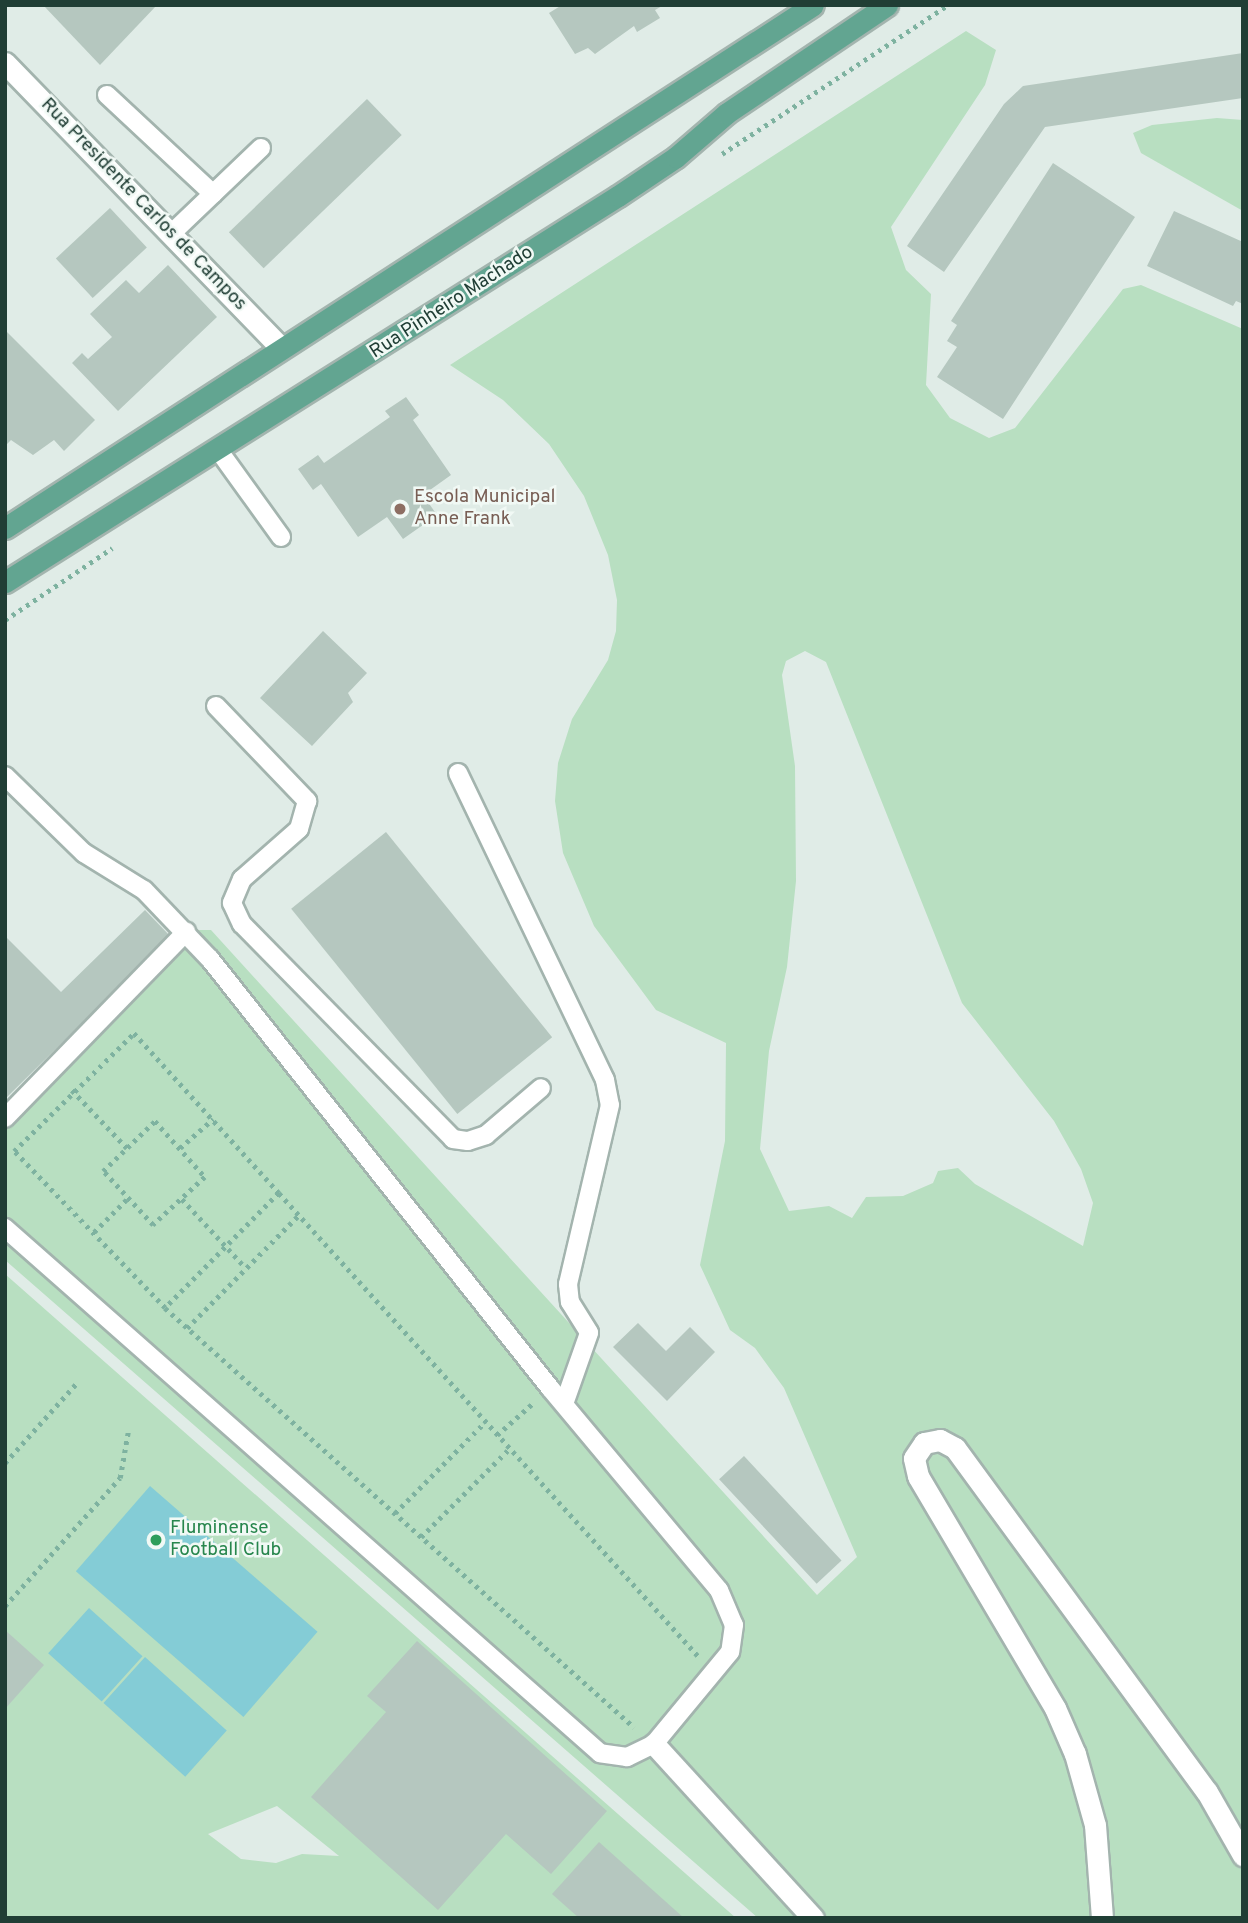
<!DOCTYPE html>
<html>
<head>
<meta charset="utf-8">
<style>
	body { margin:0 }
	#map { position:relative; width:1248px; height:1923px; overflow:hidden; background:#e0ece7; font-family:Overpass,sans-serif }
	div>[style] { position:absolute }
	.green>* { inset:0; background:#b8dfc1 }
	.water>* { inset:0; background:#84ccd6; transform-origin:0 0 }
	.building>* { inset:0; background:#b5c7bf; transform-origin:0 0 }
	.path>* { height:4.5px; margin-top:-2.25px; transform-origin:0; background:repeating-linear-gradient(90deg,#7eb2a0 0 3.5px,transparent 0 8.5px) }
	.roads { filter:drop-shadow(2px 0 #a3b4ae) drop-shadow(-2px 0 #a3b4ae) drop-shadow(0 2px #a3b4ae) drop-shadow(0 -2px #a3b4ae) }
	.lane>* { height:18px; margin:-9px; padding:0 9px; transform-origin:9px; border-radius:9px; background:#fff }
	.street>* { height:21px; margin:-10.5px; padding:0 10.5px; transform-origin:10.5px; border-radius:10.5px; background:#fff }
	.primary>* { height:21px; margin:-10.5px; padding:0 10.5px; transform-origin:10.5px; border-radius:10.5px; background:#62a591 }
	.dots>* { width:19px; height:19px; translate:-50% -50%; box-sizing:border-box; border:4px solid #f1f9f5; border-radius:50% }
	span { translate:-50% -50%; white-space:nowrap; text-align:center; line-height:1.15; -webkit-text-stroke:5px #f1f9f5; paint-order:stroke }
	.street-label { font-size:19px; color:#203e35 }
	.education-label { font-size:19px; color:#785e54 }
	.left { translate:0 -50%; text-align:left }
	.leisure-label { font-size:19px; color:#27864d }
	.frame { position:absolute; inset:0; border:7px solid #203e35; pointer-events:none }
</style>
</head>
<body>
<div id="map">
	<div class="green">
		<div style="clip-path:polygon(evenodd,966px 31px,996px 50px,985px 85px,891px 227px,906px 270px,931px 294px,926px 385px,950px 418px,989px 438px,1015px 428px,1123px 289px,1141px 285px,1243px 329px,1243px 1918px,758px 1918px,5px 1260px,5px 1128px,198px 930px,211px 930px,817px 1595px,857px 1557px,784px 1388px,755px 1348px,730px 1330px,700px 1265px,725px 1141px,726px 1043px,656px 1010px,594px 926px,563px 853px,555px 801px,558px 763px,572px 719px,608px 660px,616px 631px,617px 600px,608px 555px,584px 496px,549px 444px,503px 400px,450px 365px,966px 31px,805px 651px,826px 662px,962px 1003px,1054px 1121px,1081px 1169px,1093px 1203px,1083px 1246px,975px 1184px,958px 1168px,938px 1171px,933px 1183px,903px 1196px,866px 1197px,852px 1218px,829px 1206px,789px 1211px,760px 1149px,769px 1051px,787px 967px,796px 881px,795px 766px,782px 675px,786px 661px,805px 651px)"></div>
		<div style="clip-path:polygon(1217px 118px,1243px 120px,1243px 211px,1141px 153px,1133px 133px,1152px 125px)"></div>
		<div style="clip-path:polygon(evenodd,5px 1274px,736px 1918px,5px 1918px,5px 1274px,277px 1806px,339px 1856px,302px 1854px,276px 1863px,241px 1859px,208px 1834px,277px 1806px)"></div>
	</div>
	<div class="water">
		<div style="left:150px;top:1486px;width:222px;height:113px;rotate:41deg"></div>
		<div style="left:89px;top:1608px;width:72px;height:61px;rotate:42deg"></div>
		<div style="left:145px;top:1657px;width:110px;height:62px;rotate:42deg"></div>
	</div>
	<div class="building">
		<div style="clip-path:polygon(43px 5px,157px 5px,100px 65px)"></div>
		<div style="clip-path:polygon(562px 5px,664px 5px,655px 10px,660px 18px,637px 32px,634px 26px,595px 54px,588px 48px,575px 54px,549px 13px)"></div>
		<div style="clip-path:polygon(1243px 53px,1243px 98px,1045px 127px,944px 272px,907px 246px,1004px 104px,1023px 86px)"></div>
		<div style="left:367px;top:99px;width:50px;height:192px;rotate:46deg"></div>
		<div style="clip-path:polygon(1053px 163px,1135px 217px,1003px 419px,937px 377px,957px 347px,947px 341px,957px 325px,951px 321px)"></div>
		<div style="left:110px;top:208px;width:54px;height:74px;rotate:47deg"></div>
		<div style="clip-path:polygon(1174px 211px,1243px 242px,1243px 304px,1236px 301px,1233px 306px,1147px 266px)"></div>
		<div style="clip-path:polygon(168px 265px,217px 317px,118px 411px,72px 363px,82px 353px,88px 359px,112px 337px,90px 314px,126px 280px,139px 293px)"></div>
		<div style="clip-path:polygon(5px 330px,95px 420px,64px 451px,54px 440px,33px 455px,11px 440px,5px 446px)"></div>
		<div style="clip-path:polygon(406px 397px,419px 415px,413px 420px,451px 475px,423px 495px,437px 515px,403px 539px,387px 517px,358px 537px,321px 484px,313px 490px,298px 469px,318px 455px,324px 463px,390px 417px,385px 411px)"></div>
		<div style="clip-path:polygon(323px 631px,367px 673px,348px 693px,353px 702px,312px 746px,260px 698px)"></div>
		<div style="left:386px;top:832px;width:264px;height:122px;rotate:51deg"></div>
		<div style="clip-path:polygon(145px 910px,170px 936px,5px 1099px,5px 936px,61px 992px)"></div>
		<div style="clip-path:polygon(638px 1323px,666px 1351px,690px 1327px,715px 1352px,667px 1401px,613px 1347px)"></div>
		<div style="left:744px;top:1456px;width:143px;height:34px;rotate:47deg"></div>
		<div style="clip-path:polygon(5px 1630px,44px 1665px,5px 1709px)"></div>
		<div style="clip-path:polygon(417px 1641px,607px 1811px,551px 1874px,506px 1834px,438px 1910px,311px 1797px,386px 1712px,367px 1696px)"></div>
		<div style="clip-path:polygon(599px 1842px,684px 1918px,579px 1918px,552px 1894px)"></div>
	</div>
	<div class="path">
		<div style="left:722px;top:154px;width:271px;rotate:-33.4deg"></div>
		<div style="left:5px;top:620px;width:129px;rotate:-33.9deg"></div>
		<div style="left:134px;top:1033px;width:216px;rotate:47.8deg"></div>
		<div style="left:279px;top:1193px;width:162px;rotate:134.7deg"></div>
		<div style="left:165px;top:1308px;width:218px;rotate:-133.9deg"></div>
		<div style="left:14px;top:1151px;width:168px;rotate:-44.5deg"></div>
		<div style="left:72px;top:1090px;width:80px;rotate:46.5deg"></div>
		<div style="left:155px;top:1121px;width:75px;rotate:48.2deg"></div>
		<div style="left:205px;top:1177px;width:71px;rotate:137.3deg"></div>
		<div style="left:153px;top:1225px;width:74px;rotate:-132.8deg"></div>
		<div style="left:103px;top:1171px;width:72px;rotate:-43.9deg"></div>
		<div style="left:180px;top:1148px;width:44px;rotate:-41.3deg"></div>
		<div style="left:279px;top:1193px;width:626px;rotate:47.85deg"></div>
		<div style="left:182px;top:1199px;width:93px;rotate:47.2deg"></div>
		<div style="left:94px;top:1232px;width:48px;rotate:-45deg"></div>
		<div style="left:165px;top:1308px;width:629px;rotate:41.78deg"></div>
		<div style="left:187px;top:1328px;width:158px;rotate:-45.3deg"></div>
		<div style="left:497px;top:1435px;width:48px;rotate:-41.6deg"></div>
		<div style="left:5px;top:1463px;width:106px;rotate:-48.1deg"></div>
		<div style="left:395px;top:1513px;width:128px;rotate:-45.3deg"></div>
		<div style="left:421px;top:1537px;width:126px;rotate:-45deg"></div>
		<div style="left:5px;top:1606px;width:172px;rotate:-48.1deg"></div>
		<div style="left:120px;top:1478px;width:47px;rotate:-80.1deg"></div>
	</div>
	<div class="roads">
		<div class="lane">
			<div style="left:107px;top:95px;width:145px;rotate:43deg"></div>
			<div style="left:172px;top:233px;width:123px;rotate:-43.7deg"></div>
			<div style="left:219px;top:451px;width:106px;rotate:54.2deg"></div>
			<div style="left:216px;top:706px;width:132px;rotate:46.2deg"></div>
			<div style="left:307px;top:801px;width:29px;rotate:106deg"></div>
			<div style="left:299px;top:829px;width:76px;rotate:138.7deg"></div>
			<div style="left:242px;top:879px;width:26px;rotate:113deg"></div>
			<div style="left:232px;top:903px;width:23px;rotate:65deg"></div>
			<div style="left:242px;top:924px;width:301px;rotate:45.5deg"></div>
			<div style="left:453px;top:1139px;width:15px;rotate:8deg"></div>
			<div style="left:468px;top:1141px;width:19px;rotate:-18deg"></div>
			<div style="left:486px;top:1135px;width:72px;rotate:-40.5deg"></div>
			<div style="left:458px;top:773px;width:340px;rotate:64.4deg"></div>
			<div style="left:605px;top:1080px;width:25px;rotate:79deg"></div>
			<div style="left:610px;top:1105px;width:184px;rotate:103.2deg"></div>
			<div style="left:568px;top:1284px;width:18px;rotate:84deg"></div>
			<div style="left:570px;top:1302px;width:36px;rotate:58deg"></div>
			<div style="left:589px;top:1333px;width:75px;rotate:109.4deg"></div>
			<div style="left:5px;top:776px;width:110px;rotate:44.3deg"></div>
			<div style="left:84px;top:853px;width:70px;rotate:31.7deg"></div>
			<div style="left:144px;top:890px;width:95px;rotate:46.3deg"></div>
			<div style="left:210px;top:959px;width:547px;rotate:51.6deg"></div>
			<div style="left:550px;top:1388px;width:263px;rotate:50.1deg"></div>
			<div style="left:719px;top:1590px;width:38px;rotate:67deg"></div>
			<div style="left:734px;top:1625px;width:27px;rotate:98deg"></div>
			<div style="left:730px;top:1652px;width:119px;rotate:129.6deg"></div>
			<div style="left:654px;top:1744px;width:30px;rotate:154deg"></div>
			<div style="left:627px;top:1757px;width:27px;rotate:-172deg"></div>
			<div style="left:600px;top:1753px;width:794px;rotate:-138.58deg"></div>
			<div style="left:5px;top:1118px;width:260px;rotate:-45.8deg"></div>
		</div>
		<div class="street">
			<div style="left:5px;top:63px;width:397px;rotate:45.9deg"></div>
			<div style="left:654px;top:1744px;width:236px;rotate:47.6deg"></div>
			<div style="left:1102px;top:1918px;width:93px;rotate:-94.3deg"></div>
			<div style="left:1095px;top:1825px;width:74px;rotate:-105.7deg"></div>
			<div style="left:1075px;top:1754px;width:50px;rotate:-113.5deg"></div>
			<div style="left:1055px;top:1708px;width:269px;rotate:-120.6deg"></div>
			<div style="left:918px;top:1476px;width:18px;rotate:-103deg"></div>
			<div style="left:914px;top:1458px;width:18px;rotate:-56deg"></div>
			<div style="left:924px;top:1443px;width:16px;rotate:-11deg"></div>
			<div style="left:940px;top:1440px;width:17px;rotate:28deg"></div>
			<div style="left:955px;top:1448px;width:426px;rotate:53.8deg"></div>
			<div style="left:1207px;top:1792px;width:73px;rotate:60.3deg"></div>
		</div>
		<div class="primary">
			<div style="left:5px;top:528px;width:962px;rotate:-32.91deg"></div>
			<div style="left:5px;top:582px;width:724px;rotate:-32.2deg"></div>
			<div style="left:618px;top:196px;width:70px;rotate:-33.9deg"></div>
			<div style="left:676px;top:157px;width:67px;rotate:-40.8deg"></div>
			<div style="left:727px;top:113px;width:193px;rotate:-34deg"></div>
		</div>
	</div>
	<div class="dots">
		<div style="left:400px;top:509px;background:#8d6e63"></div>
		<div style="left:156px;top:1540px;background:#2e9e5b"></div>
	</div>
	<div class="street-label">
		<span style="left:143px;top:205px;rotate:46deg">Rua Presidente Carlos de Campos</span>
		<span style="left:452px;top:303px;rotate:-33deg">Rua Pinheiro Machado</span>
	</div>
	<div class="education-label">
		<span class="left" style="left:414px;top:509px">Escola Municipal<br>Anne Frank</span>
	</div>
	<div class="leisure-label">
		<span class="left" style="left:170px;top:1540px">Fluminense<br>Football Club</span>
	</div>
	<div class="frame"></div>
</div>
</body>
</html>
